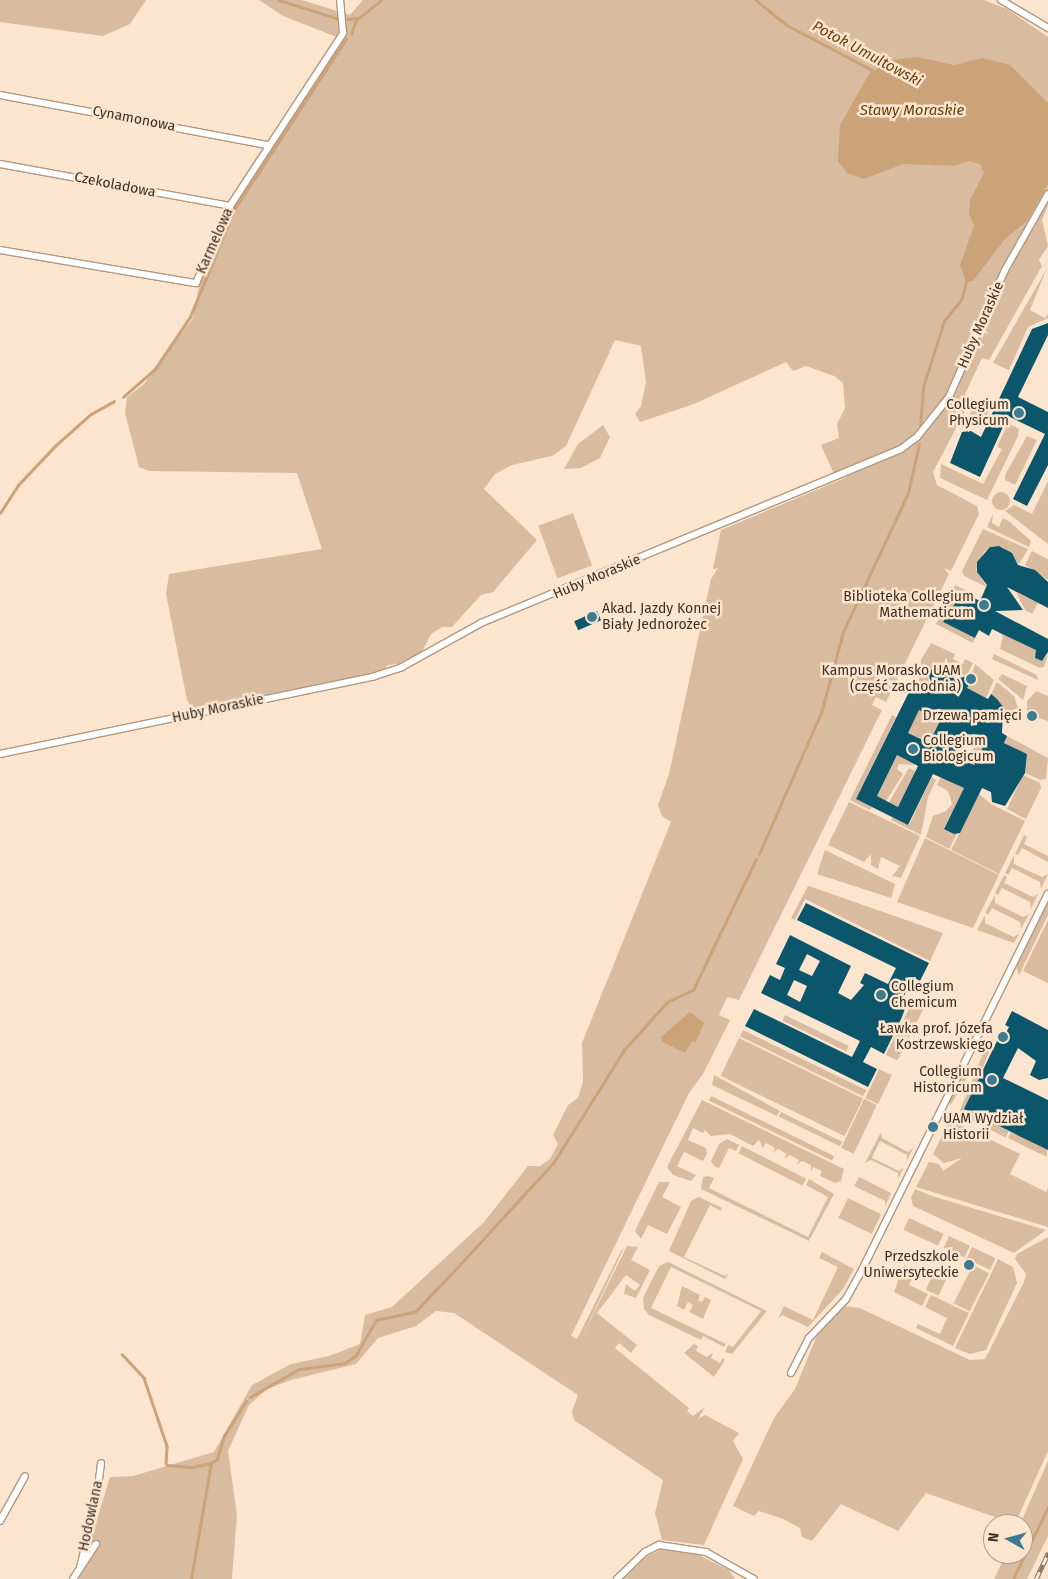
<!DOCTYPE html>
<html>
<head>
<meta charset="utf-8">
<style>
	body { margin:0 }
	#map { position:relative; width:1048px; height:1579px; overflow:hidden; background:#fce5cf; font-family:"Fira Sans",sans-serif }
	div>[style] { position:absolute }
	.green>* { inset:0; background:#d9bc9f; transform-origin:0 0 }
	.round { border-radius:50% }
	.water>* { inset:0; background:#cca279 }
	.stream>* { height:2.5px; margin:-1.25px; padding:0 1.25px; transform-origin:1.25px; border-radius:1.25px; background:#cca279 }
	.building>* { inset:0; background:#0b566b; transform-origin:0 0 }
	.roads { filter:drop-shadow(1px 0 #b1977d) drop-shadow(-1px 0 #b1977d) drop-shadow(0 1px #b1977d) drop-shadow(0 -1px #b1977d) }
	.minor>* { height:6px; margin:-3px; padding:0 3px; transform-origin:3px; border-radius:3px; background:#fff }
	.rail>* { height:4.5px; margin-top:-2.25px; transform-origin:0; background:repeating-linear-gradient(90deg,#fce5cf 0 8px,#877768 0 16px); box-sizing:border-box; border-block:1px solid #877768 }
	.dots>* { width:14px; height:14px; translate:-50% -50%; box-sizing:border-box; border:2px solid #fce5cf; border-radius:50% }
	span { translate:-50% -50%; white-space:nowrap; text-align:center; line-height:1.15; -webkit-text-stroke:5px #fce5cf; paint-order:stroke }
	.street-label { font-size:14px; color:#3b3025 }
	.poi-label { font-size:14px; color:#3b3025 }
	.right { translate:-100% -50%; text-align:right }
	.left { translate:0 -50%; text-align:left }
	.water-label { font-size:15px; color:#673f0b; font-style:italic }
	.north { position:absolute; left:983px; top:1514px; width:50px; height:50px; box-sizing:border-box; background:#fce5cf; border:1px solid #af9d8b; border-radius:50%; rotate:277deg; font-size:14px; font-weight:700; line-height:20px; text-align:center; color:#3b3025 }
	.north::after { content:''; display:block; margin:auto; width:18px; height:22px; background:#3d7b90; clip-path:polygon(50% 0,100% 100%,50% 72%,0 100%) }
</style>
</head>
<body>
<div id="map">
	<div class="green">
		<div style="clip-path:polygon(0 0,146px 0,130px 24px,103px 36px,0 22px)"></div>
		<div style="clip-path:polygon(259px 0,302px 0,350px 15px,363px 0,984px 0,1007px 9px,1048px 37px,1048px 142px,1032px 152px,1009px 154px,994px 145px,954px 66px,911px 77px,865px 108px,864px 131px,873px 154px,887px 162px,954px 166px,978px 152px,986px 153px,1010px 187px,1018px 187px,1026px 180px,1048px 183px,1048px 205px,1042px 220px,1048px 246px,1039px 260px,1042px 266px,989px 360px,982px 358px,965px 394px,972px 398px,933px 472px,937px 485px,977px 506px,979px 514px,951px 571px,944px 568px,949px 574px,886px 702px,876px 697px,872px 705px,882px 710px,739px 1000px,727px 997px,719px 1015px,730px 1020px,703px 1074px,689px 1093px,571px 1336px,577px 1339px,621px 1251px,624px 1248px,580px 1341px,627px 1246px,638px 1247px,631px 1260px,650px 1270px,636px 1298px,624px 1294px,626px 1284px,635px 1291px,640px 1285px,626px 1275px,597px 1313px,637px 1345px,631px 1353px,619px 1343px,615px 1348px,689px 1408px,687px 1411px,693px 1416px,705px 1407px,698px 1419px,705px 1415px,739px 1433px,733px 1441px,743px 1459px,704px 1545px,662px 1540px,655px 1513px,663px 1480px,574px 1420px,572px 1411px,578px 1395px,454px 1313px,436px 1311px,416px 1326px,378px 1338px,356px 1364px,291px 1380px,267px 1389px,249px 1405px,228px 1451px,237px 1515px,232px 1579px,79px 1579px,110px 1477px,133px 1476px,214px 1452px,252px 1385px,291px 1364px,329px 1356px,360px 1344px,365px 1315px,392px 1307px,484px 1222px,528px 1166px,540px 1166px,550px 1159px,558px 1144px,553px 1135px,568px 1105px,578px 1098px,583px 1082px,582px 1043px,671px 822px,662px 816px,658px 805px,669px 774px,711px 579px,718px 568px,713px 569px,721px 530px,847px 477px,847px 469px,834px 474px,821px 445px,839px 438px,837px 424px,845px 408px,843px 383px,834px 376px,806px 366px,793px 371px,786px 362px,694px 404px,640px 422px,635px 414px,641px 406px,646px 382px,641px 346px,615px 340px,566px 446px,552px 456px,512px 465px,495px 474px,484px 489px,537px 540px,493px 592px,481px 595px,452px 627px,442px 627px,431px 634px,422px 652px,408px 663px,388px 665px,378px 675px,355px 684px,302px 691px,262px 703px,201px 713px,192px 709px,187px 700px,166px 594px,169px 574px,322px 549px,297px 473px,149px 471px,139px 467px,125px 413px,127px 397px,144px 384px,193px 318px,201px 276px,223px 228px,257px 168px,342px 39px,283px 16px)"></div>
		<div style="clip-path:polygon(1047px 268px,1030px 310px,1045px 318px,1048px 314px,1048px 318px,1028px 327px,1009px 370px,993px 363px)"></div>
		<div style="clip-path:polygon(977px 400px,991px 407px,982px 425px,964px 426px)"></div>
		<div style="clip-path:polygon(1008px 423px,1019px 429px,1018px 436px,987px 500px,940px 478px,941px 464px,983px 484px,1002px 449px,997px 447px)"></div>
		<div style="clip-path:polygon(603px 425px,610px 437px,600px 458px,581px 468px,564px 469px,578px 444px)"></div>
		<div style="clip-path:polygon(1027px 436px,1037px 440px,1015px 485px,1005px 480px,1005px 475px)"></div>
		<div style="clip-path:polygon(1048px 481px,1048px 544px,1005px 511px,1014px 505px,1032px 514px)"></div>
		<div class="round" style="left:992px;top:492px;width:18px;height:18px"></div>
		<div style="left:573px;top:513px;width:56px;height:37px;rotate:70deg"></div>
		<div style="clip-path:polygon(993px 514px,992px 523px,999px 527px,1003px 518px,1010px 522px,1031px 541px,1029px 547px,987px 527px)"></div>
		<div style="clip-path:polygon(983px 529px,1028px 549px,1019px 564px,1003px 547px,992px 546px,984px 552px,976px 570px,987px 587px,964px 576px,962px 571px)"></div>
		<div style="clip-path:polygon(1032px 551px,1048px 559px,1048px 580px,1025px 565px)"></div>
		<div style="clip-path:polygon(955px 585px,972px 593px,970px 596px,961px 592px,943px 622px,975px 638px,973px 643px,936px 624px)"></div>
		<div style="clip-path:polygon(1016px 592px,1038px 603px,1032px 614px,1025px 610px)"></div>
		<div style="clip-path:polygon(997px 631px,1039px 650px,1035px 658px,1041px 661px,1048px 655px,1044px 667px,1040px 668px,1000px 649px,1003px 636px)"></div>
		<div style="clip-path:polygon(931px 643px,955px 654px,953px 659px,963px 664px,965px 659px,973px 663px,967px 676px,937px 665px,928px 670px,929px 688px,919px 682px,921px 660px)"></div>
		<div style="clip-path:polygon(994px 654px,1037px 675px,1038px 680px,992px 659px)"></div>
		<div style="clip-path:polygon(975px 664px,994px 680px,986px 698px,967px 688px)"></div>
		<div style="clip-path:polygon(1002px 674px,1027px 686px,1023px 700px,998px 679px)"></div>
		<div style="clip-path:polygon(997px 682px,1014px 696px,1018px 708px,1007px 712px,991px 694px)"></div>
		<div style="clip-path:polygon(1036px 691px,1048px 696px,1048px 721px,1031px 716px,1027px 710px,1027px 701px)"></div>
		<div style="left:919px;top:710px;width:24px;height:25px;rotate:28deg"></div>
		<div style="clip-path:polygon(892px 715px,896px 717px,856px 799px,872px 807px,870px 810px,850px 800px)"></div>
		<div style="clip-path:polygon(967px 734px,985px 743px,974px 765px,945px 751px,948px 743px,971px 754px,974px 747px,963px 741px)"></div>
		<div style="clip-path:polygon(1007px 736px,1048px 758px,1046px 779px,1041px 780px,1025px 773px,1027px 754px,1004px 743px)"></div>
		<div style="clip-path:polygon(897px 755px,915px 765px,899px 764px,897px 769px,903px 774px,886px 801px,877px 796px)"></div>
		<div style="clip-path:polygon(909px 768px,917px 772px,898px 807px,889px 802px)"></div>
		<div style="clip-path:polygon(1023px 775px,1040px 783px,1041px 788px,1026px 819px,1007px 809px)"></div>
		<div style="clip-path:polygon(932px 777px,936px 780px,928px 797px,921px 835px,891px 820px,893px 817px,909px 825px)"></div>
		<div style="clip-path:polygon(941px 777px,964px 788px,944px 828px,958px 832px,949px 849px,926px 837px,933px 816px,946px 811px,952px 804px,948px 791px,937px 785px)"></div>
		<div style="clip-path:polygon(979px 794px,991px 804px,1025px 821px,999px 874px,951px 850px)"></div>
		<div style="clip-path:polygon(849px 802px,920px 836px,901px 878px,892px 876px,900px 866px,881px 857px,878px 869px,871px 865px,871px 854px,864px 862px,828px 845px)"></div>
		<div style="clip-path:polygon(1024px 835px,1027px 837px,1024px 844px,1048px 856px,1048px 862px,1022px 848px,1018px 855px,1015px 854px)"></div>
		<div style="clip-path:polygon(925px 838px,999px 875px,973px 928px,897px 902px)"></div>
		<div style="clip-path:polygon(825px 850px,895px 884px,891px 898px,817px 874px)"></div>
		<div style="clip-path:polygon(1014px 855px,1014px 864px,1042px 877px,1048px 874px,1041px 889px,1040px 882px,1012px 868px,1008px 875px,1005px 873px)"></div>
		<div style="clip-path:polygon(1004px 875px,1007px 877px,1004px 883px,1033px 897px,1038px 894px,1031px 909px,1030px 902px,1002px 888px,998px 895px,995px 893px)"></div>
		<div style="clip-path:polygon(808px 886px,809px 886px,943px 933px,930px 961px,805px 899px,795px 920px,791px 918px)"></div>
		<div style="clip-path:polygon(995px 895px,995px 903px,1023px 917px,1029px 914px,1021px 929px,1020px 922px,992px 908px,988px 915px,985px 913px)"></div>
		<div style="clip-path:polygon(1048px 901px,1048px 915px,1019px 975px,1016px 966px)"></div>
		<div style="clip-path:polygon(985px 915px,985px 923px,1013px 937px,1019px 934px,1014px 943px,977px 930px)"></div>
		<div style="clip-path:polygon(1048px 920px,1048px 983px,1023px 971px)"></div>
		<div style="left:912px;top:1003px;width:13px;height:58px;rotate:27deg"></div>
		<div style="left:785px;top:1015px;width:71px;height:6px;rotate:26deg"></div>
		<div style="left:743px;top:1030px;width:137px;height:7px;rotate:26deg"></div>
		<div style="left:739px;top:1038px;width:138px;height:42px;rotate:26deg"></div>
		<div style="left:986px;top:1046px;width:5px;height:72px;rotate:22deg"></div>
		<div style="left:966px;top:1068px;width:6px;height:39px;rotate:31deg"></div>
		<div style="left:879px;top:1069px;width:14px;height:32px;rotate:25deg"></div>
		<div style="clip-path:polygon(714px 1075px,780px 1111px,777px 1116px,712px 1085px)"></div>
		<div style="left:711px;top:1096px;width:137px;height:5px;rotate:26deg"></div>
		<div style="left:864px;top:1099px;width:14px;height:54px;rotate:25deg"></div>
		<div style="clip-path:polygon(702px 1100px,844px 1169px,841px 1181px,835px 1183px,820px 1176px,822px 1171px,813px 1167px,811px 1172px,811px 1165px,802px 1161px,796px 1165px,799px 1160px,790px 1155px,784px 1159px,787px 1154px,778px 1149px,773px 1153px,775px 1148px,766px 1143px,763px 1148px,759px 1140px,753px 1146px,730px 1134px,711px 1136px,705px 1130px,703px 1133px,693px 1128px,688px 1140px,706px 1148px,707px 1154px,703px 1161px,684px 1152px,677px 1166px,696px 1175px,691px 1181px,673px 1175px,667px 1167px)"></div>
		<div style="left:781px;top:1112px;width:68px;height:5px;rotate:26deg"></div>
		<div style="left:973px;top:1113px;width:40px;height:7px;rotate:27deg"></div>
		<div style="clip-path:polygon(950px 1120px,1020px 1154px,1010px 1174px,1046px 1192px,1048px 1188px,1048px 1227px,916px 1187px,929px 1162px,939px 1164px,943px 1171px,962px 1158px,944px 1163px,933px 1154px)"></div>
		<div style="clip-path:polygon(881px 1132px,882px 1138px,908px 1152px,913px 1148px,907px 1161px,907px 1155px,880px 1141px,874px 1153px,872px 1158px,899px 1171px,904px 1167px,898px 1179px,898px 1173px,871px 1160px,865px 1163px)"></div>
		<div style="clip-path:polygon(1011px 1132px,1047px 1149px,1047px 1157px,1008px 1138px)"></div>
		<div style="clip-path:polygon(727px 1139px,739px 1145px,736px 1151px,729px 1148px,719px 1168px,715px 1167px,711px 1161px,719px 1144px)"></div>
		<div style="left:742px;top:1146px;width:72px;height:8px;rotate:27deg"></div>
		<div style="clip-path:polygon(708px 1176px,714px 1178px,709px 1188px,808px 1237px,828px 1197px,806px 1185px,809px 1179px,834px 1194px,809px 1241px,701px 1189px,703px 1177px)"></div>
		<div style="clip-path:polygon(859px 1177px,891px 1193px,885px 1207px,885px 1201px,854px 1186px)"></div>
		<div style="clip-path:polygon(659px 1182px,670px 1182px,662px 1197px,681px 1207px,667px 1234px,648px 1225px,641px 1239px,635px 1231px)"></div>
		<div style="clip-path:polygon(915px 1189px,932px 1196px,1046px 1230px,1014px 1253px,913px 1206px,911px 1198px)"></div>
		<div style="clip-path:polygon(699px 1197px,722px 1208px,721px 1211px,710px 1205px,684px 1257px,725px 1276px,729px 1273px,725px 1279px,669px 1251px,691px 1201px)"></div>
		<div style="left:848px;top:1198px;width:37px;height:22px;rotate:26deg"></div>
		<div style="left:909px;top:1218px;width:38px;height:13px;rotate:25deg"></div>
		<div style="left:949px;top:1236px;width:23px;height:13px;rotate:25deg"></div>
		<div style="clip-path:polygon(1048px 1237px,1048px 1451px,1015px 1524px,926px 1493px,898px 1531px,841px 1504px,812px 1541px,802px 1537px,800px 1528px,783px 1519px,759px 1511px,754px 1516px,733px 1506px,774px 1418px,795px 1389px,820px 1328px,844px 1306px,860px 1308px,970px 1360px,985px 1359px,1024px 1282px,1026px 1274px,1015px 1259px,1017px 1254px)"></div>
		<div style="left:972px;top:1247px;width:26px;height:13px;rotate:25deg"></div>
		<div style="clip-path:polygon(822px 1252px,854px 1269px,843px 1289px,808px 1327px,782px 1315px,778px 1319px,784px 1306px,813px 1320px,838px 1267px,819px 1258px)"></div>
		<div style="clip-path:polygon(998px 1259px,1013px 1267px,1017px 1283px,986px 1350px,970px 1354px,955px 1348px)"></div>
		<div style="clip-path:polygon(668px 1262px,767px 1311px,732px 1354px,725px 1352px,728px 1345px,733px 1347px,761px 1311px,671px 1267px,651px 1308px,726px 1344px,724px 1347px,703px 1336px,701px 1340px,649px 1315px,644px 1309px,643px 1298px,659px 1266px)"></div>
		<div style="clip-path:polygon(904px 1265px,916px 1271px,909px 1285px,928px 1294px,922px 1306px,894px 1292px)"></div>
		<div style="left:973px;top:1265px;width:18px;height:43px;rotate:27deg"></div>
		<div style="left:936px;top:1268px;width:14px;height:24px;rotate:25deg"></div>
		<div style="clip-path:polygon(682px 1286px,700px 1295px,698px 1301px,702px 1302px,705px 1297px,711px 1300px,703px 1319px,689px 1312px,693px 1305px,688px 1302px,684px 1310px,677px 1306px)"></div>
		<div style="clip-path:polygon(931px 1295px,969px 1313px,953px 1346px,916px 1328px,918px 1324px,940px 1334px,947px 1318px,925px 1307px)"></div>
		<div style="clip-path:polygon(694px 1344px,698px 1346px,696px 1351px,707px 1357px,713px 1353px,711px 1358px,720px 1363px,723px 1358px,725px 1360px,714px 1377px,684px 1353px)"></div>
		<div style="clip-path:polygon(1048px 1461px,1048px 1536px,1027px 1579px,994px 1579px,1006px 1554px,1023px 1554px,1020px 1524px)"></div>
		<div style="clip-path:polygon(662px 1549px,699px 1555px,729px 1570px,735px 1579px,624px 1579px,646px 1557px)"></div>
	</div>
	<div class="water">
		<div style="clip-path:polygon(917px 57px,954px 65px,982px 58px,1010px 65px,1048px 103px,1048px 184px,1027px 221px,1005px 239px,973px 281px,966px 282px,960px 265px,974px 226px,969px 213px,970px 200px,984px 173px,980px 164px,969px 161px,954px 166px,903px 164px,864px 179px,847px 173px,838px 161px,840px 125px,869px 74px,889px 60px)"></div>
		<div style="clip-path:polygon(690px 1012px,704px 1023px,696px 1042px,692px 1041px,685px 1053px,663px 1042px,661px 1037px)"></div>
	</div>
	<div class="stream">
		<div style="left:279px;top:0;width:60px;rotate:17.5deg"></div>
		<div style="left:756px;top:0;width:40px;rotate:39deg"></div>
		<div style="left:787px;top:25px;width:101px;rotate:27.8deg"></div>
		<div style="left:347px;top:19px;width:12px;rotate:-5deg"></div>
		<div style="left:359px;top:18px;width:28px;rotate:-39deg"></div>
		<div style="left:351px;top:34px;width:15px;rotate:-70deg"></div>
		<div style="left:123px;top:397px;width:43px;rotate:-41.2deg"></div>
		<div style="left:155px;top:369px;width:63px;rotate:-56.1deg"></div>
		<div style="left:190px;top:317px;width:118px;rotate:-67.6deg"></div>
		<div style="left:235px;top:208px;width:202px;rotate:-56.7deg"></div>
		<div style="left:920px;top:428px;width:41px;rotate:-85.8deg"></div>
		<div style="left:923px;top:387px;width:69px;rotate:-72.3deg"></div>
		<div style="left:944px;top:321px;width:27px;rotate:-51deg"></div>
		<div style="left:961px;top:300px;width:19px;rotate:-74deg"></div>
		<div style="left:0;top:513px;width:33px;rotate:-57deg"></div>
		<div style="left:18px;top:485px;width:54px;rotate:-46.5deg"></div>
		<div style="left:55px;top:446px;width:48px;rotate:-41.6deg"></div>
		<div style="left:91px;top:414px;width:26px;rotate:-29deg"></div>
		<div style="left:759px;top:854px;width:154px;rotate:-66.3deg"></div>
		<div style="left:821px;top:713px;width:84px;rotate:-74.8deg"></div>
		<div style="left:843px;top:632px;width:153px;rotate:-64.9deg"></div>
		<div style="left:908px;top:493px;width:50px;rotate:-77.3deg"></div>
		<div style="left:122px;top:1354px;width:33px;rotate:47deg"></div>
		<div style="left:144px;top:1378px;width:72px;rotate:71.3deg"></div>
		<div style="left:167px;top:1446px;width:17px;rotate:93deg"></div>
		<div style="left:250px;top:1397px;width:56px;rotate:-29.7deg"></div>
		<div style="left:299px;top:1369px;width:46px;rotate:-7.4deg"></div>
		<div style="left:345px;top:1363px;width:14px;rotate:-36deg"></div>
		<div style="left:356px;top:1355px;width:40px;rotate:-60.3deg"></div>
		<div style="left:376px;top:1320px;width:40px;rotate:-12deg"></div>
		<div style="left:415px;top:1312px;width:74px;rotate:-46.6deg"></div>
		<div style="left:466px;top:1258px;width:130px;rotate:-47.5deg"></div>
		<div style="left:554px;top:1162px;width:132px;rotate:-58deg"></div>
		<div style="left:624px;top:1050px;width:64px;rotate:-48.1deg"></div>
		<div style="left:667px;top:1002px;width:29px;rotate:-25deg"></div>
		<div style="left:693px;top:990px;width:145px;rotate:-64.3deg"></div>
		<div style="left:167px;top:1465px;width:25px;rotate:5deg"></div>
		<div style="left:192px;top:1467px;width:19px;rotate:-12deg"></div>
		<div style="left:191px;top:1579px;width:118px;rotate:-80.2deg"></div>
		<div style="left:211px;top:1463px;width:7px;rotate:-34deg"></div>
		<div style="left:217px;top:1459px;width:24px;rotate:-73deg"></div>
		<div style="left:224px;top:1436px;width:41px;rotate:-57.8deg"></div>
		<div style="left:1013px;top:1579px;width:80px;rotate:-64.1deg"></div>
	</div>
	<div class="building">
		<div style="clip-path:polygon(1048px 323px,1048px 335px,1018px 397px,1048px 412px,1048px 465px,1027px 506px,1013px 499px,1045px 434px,1008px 416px,980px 477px,950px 463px,962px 432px,971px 431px,981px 437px,1032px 329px)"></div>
		<div style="clip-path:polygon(999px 546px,1012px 553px,1018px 565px,1035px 570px,1048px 582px,1048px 608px,1007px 587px,1023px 610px,995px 611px,1048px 639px,1048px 652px,1042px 661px,1035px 658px,1036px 650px,992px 629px,989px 636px,979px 630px,975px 638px,943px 622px,962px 592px,980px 601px,987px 585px,977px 572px,977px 562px,990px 547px)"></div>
		<div style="left:597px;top:611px;width:10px;height:25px;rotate:66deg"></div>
		<div style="clip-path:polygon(evenodd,937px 665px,971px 680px,967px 688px,988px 699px,991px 694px,997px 699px,1007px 712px,1003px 714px,1002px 733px,1007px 736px,1004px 743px,1027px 754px,1025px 773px,1005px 806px,992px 802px,991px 792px,982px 788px,960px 833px,954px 834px,944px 829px,964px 788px,933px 774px,908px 825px,856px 799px,911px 688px,918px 692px,929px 689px,931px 683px,928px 672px,937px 665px,919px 710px,940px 721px,929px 743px,908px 733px,919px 710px,937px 665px,963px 732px,985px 743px,974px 765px,953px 755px,963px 732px,937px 665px,897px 755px,918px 766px,898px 807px,877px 796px,897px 755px)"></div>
		<div style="clip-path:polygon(evenodd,806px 903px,929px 963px,920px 981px,913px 977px,903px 998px,908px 1000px,902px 1017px,884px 1054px,871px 1047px,863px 1062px,877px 1069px,868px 1087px,745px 1026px,754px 1009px,852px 1057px,860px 1041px,761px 993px,770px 975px,780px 980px,785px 968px,776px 964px,790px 935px,851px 966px,838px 993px,851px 1000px,864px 985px,860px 983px,865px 973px,888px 984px,896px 968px,797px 920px,806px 903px,807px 954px,820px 961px,812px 976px,799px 970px,807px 954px,806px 903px,794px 980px,807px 986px,800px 1002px,787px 995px,794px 980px)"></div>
		<div style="clip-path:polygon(1012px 1011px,1048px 1030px,1048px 1078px,1039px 1080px,1030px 1075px,1036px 1061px,1018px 1048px,1003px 1078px,1048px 1100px,1048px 1150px,964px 1109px,998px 1039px,1002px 1040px,1009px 1027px,1005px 1025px)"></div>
	</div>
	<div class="roads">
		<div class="minor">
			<div style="left:1001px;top:0;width:55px;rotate:30.8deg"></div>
			<div style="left:0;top:95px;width:273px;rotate:10.6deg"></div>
			<div style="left:0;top:164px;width:234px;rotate:10.3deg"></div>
			<div style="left:0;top:250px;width:199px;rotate:9.6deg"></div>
			<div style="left:196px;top:283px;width:84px;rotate:-66.2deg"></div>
			<div style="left:230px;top:206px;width:207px;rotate:-56.8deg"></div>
			<div style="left:343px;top:33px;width:33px;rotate:-95deg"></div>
			<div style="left:0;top:754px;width:383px;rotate:-11.7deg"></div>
			<div style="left:375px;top:676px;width:28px;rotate:-18deg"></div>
			<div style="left:402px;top:667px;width:90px;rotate:-29.1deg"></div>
			<div style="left:481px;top:623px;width:455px;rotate:-22.5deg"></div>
			<div style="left:901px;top:449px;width:20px;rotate:-37deg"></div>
			<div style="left:917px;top:437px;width:51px;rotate:-51.3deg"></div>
			<div style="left:949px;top:397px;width:139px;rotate:-66.2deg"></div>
			<div style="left:1005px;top:270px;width:87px;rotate:-60.5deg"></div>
			<div style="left:791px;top:1373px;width:39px;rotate:-63deg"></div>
			<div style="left:809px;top:1338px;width:54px;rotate:-46.5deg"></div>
			<div style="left:846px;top:1299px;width:29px;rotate:-61deg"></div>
			<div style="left:860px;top:1274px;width:424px;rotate:-63.7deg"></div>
			<div style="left:0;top:1521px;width:51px;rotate:-60.9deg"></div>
			<div style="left:80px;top:1568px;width:74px;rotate:-76.7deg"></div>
			<div style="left:97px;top:1496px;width:33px;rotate:-83deg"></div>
			<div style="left:73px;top:1579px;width:42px;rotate:-56.7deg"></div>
			<div style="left:617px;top:1579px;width:39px;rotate:-44deg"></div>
			<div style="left:645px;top:1552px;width:16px;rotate:-27deg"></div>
			<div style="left:659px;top:1545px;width:48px;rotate:8.5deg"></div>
			<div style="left:706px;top:1552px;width:55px;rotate:29.4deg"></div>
		</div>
	</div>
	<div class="rail">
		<div style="left:1036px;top:1579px;width:29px;rotate:-65deg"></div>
	</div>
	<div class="dots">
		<div style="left:1019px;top:413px;background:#3d7b90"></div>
		<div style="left:984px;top:605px;background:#3d7b90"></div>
		<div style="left:592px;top:617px;background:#3d7b90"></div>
		<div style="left:971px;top:679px;background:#3d7b90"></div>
		<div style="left:1032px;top:716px;background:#3d7b90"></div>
		<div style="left:913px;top:749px;background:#3d7b90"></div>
		<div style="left:881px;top:995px;background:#3d7b90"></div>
		<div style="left:1003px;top:1037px;background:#3d7b90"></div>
		<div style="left:992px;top:1080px;background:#3d7b90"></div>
		<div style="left:933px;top:1127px;background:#3d7b90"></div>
		<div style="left:969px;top:1265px;background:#3d7b90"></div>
	</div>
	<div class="street-label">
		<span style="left:134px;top:119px;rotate:11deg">Cynamonowa</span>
		<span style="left:115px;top:185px;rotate:11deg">Czekoladowa</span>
		<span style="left:215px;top:241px;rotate:-66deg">Karmelowa</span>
		<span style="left:981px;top:325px;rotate:-66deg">Huby Moraskie</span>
		<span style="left:597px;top:577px;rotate:-23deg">Huby Moraskie</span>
		<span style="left:218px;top:709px;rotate:-12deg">Huby Moraskie</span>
		<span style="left:91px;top:1516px;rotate:-78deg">Hodowlana</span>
	</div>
	<div class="poi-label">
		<span class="right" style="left:1009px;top:413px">Collegium<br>Physicum</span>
		<span class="right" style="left:974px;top:605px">Biblioteka Collegium<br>Mathematicum</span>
		<span class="left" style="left:602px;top:617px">Akad. Jazdy Konnej<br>Biały Jednorożec</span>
		<span class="right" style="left:961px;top:679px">Kampus Morasko UAM<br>(część zachodnia)</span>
		<span class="right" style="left:1022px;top:716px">Drzewa pamięci</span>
		<span class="left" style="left:923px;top:749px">Collegium<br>Biologicum</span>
		<span class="left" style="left:891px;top:995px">Collegium<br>Chemicum</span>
		<span class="right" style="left:993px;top:1037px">Ławka prof. Józefa<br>Kostrzewskiego</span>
		<span class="right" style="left:982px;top:1080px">Collegium<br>Historicum</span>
		<span class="left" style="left:943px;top:1127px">UAM Wydział<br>Historii</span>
		<span class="right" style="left:959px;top:1265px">Przedszkole<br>Uniwersyteckie</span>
	</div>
	<div class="water-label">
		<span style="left:867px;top:54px;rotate:28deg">Potok Umultowski</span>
		<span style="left:912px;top:111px">Stawy Moraskie</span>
	</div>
	<div class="north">N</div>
</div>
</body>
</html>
